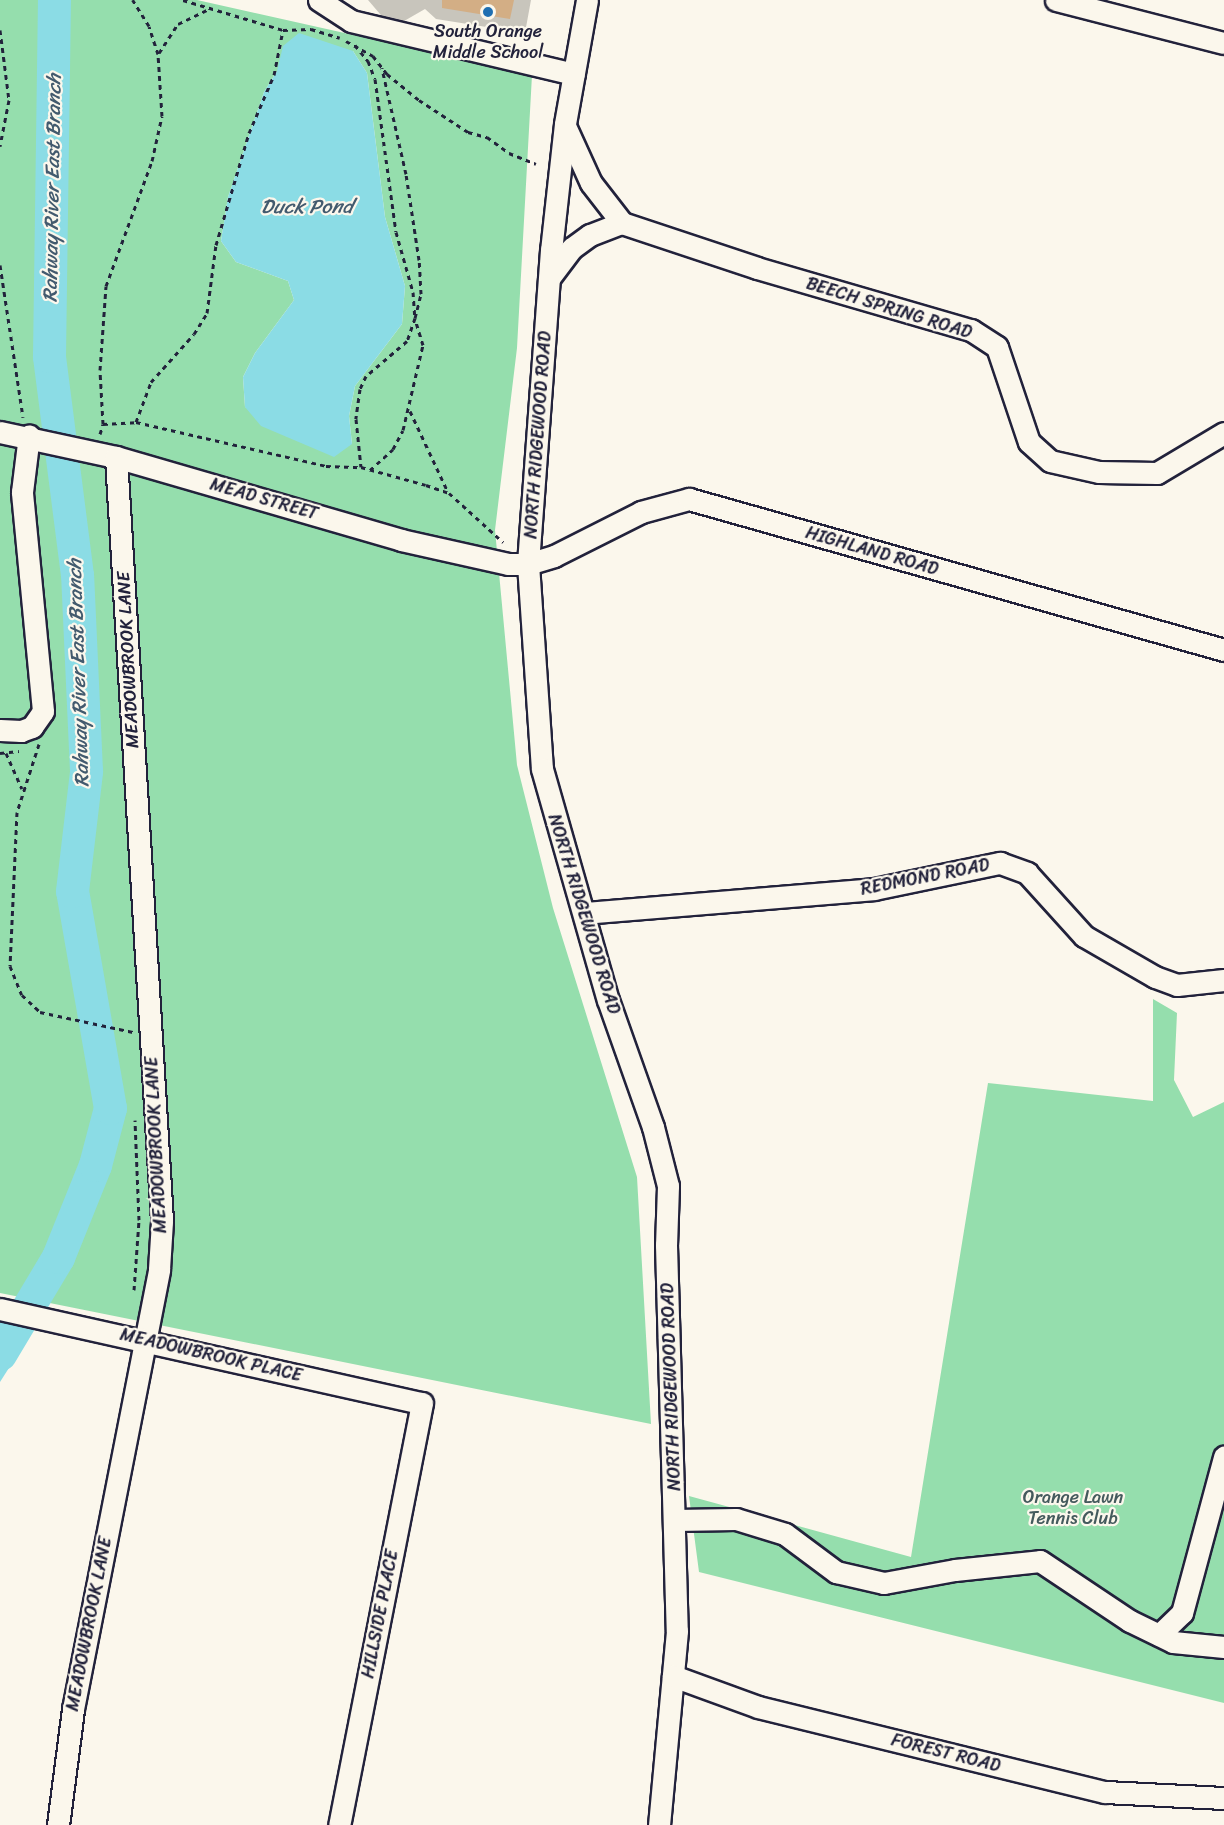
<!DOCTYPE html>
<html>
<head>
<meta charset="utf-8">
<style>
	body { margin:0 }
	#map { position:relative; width:1224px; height:1825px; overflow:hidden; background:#fbf7ec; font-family:Sriracha,sans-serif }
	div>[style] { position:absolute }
	.green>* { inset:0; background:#95dead }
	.water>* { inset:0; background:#8bdce5 }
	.shadow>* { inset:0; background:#0003 }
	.river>* { height:33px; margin:-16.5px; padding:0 16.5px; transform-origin:16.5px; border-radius:16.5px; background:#8bdce5 }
	.building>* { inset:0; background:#d3ae85 }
	.path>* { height:3px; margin-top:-1.5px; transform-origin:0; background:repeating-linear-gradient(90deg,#22223b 0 4.5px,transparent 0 9px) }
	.roads { filter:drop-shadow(2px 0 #22223b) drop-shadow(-2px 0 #22223b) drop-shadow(0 2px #22223b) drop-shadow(0 -2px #22223b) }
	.minor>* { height:21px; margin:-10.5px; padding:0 10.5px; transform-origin:10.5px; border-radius:10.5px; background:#fbf7ec }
	.dots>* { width:16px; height:16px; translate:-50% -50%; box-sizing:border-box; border:3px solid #fbf7ec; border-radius:50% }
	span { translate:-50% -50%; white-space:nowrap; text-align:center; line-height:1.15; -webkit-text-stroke:4.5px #fbf7ec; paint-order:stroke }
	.poi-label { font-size:18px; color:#22223b }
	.street-label { font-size:18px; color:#22223b }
	.park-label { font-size:18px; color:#445a5d }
	.water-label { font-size:20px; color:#425a6e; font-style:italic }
</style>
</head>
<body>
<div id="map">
	<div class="green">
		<div style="clip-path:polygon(evenodd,0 0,197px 0,532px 75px,517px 348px,495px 530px,517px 765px,553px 908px,637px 1177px,651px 1424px,0 1293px,0 0,353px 51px,367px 73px,385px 217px,405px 286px,402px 324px,355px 386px,349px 416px,352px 444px,245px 407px,243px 377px,255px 353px,294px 300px,288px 281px,236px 262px,221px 241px,228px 197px,264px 92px,277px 71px,353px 51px)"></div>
		<div style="clip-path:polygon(1153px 999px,1177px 1013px,1174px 1080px,1193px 1117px,1224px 1102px,1224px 1703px,699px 1572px,689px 1496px,911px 1557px,988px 1083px,1153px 1101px)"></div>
	</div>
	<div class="water">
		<div style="clip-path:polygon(299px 33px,353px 51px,367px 73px,385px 217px,405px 286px,402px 324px,355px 386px,349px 416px,352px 444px,334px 457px,261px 426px,245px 407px,243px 377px,255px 353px,294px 300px,288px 281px,236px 262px,221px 241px,228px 197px,264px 92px,277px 71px,283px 46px)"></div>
		<div style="clip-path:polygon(0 1332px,28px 1338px,0 1382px)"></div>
	</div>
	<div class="shadow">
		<div style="clip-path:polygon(368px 0,531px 0,525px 33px,436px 19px,425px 9px,392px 28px)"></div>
	</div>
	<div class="river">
		<div style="left:0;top:1354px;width:113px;rotate:-59.1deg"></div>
		<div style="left:58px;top:1257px;width:99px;rotate:-68.1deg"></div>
		<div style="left:95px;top:1165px;width:59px;rotate:-75.3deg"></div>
		<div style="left:110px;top:1108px;width:220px;rotate:-99.9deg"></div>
		<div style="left:72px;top:891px;width:121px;rotate:-83.3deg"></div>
		<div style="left:86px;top:771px;width:196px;rotate:-92.6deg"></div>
		<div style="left:77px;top:575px;width:221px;rotate:-97.3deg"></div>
		<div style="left:49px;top:356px;width:356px;rotate:-89.2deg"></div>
	</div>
	<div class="building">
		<div style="clip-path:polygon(442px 0,514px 0,510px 19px,442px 8px)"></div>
	</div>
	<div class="path">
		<div style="left:183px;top:0;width:104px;rotate:16.7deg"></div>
		<div style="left:283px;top:30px;width:28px;rotate:-2deg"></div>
		<div style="left:311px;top:29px;width:30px;rotate:17deg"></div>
		<div style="left:0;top:30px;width:71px;rotate:82.7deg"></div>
		<div style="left:9px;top:100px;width:47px;rotate:101.1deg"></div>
		<div style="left:346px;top:41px;width:31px;rotate:29deg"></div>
		<div style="left:373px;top:56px;width:23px;rotate:52deg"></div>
		<div style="left:387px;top:74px;width:41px;rotate:39.1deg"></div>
		<div style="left:419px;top:100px;width:59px;rotate:33.1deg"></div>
		<div style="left:468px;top:132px;width:20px;rotate:15deg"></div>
		<div style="left:487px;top:137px;width:27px;rotate:36deg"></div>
		<div style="left:509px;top:153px;width:29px;rotate:22deg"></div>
		<div style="left:355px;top:45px;width:21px;rotate:51deg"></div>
		<div style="left:368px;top:61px;width:19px;rotate:69deg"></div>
		<div style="left:375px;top:79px;width:154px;rotate:82.2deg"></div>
		<div style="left:396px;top:232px;width:62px;rotate:74.2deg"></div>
		<div style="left:413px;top:292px;width:26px;rotate:86deg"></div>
		<div style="left:415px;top:318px;width:24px;rotate:109deg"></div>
		<div style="left:407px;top:341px;width:54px;rotate:139.5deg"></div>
		<div style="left:366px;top:376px;width:14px;rotate:115deg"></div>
		<div style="left:360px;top:389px;width:30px;rotate:98deg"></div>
		<div style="left:356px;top:419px;width:48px;rotate:84.1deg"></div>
		<div style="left:159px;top:53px;width:35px;rotate:-57deg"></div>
		<div style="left:178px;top:24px;width:37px;rotate:-26deg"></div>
		<div style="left:0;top:265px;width:154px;rotate:81.4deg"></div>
		<div style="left:410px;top:411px;width:89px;rotate:64.9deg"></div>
		<div style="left:136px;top:422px;width:43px;rotate:-69.4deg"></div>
		<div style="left:151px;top:382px;width:64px;rotate:-48.1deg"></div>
		<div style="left:194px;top:334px;width:25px;rotate:-58deg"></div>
		<div style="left:207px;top:313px;width:69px;rotate:-82.5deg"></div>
		<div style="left:216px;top:245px;width:117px;rotate:-73.6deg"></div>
		<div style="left:249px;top:133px;width:63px;rotate:-66.7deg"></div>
		<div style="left:274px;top:75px;width:46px;rotate:-78.7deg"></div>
		<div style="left:103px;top:424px;width:33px;rotate:-3deg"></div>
		<div style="left:136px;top:422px;width:195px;rotate:13deg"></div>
		<div style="left:326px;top:466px;width:35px;rotate:2deg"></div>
		<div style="left:361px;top:467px;width:67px;rotate:15.5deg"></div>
		<div style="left:426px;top:485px;width:24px;rotate:19deg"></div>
		<div style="left:449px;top:493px;width:73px;rotate:42.2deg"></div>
		<div style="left:100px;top:434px;width:10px;rotate:-73deg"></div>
		<div style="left:103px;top:424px;width:54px;rotate:-93.2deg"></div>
		<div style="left:100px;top:370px;width:84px;rotate:-85.9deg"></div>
		<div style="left:106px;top:286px;width:133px;rotate:-69.8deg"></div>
		<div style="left:152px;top:161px;width:46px;rotate:-77.5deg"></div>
		<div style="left:162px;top:116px;width:62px;rotate:-93.7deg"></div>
		<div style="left:158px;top:54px;width:29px;rotate:-108deg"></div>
		<div style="left:149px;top:26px;width:31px;rotate:-122deg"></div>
		<div style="left:370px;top:470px;width:31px;rotate:-42deg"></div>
		<div style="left:393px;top:449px;width:21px;rotate:-62deg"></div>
		<div style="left:403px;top:430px;width:87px;rotate:-76.8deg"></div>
		<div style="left:423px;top:345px;width:28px;rotate:-107deg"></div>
		<div style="left:415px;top:318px;width:25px;rotate:-76deg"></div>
		<div style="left:421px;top:294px;width:34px;rotate:-93deg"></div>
		<div style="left:419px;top:260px;width:87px;rotate:-98.6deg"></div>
		<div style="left:406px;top:174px;width:109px;rotate:-102.8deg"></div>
		<div style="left:39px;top:744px;width:71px;rotate:107.9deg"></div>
		<div style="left:17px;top:812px;width:154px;rotate:92.6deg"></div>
		<div style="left:10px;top:966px;width:31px;rotate:68deg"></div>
		<div style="left:22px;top:995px;width:25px;rotate:43deg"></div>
		<div style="left:40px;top:1012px;width:95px;rotate:12.1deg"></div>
		<div style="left:0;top:753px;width:19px;rotate:-6deg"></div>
		<div style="left:6px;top:753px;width:39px;rotate:66deg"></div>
		<div style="left:134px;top:1290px;width:70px;rotate:-85.9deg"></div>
		<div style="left:139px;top:1220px;width:100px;rotate:-92.3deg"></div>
	</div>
	<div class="roads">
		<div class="minor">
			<div style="left:319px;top:0;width:38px;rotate:33deg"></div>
			<div style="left:351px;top:21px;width:229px;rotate:13.4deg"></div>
			<div style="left:587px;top:0;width:126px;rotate:100.1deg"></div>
			<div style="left:565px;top:124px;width:127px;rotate:96.3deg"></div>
			<div style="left:551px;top:250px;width:315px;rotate:94.2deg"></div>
			<div style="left:528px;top:564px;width:205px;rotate:86.1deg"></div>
			<div style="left:542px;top:769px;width:240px;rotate:74.1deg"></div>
			<div style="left:608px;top:1000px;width:135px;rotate:70.5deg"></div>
			<div style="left:653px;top:1127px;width:61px;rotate:75.7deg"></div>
			<div style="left:668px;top:1186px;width:59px;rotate:91.9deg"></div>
			<div style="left:666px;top:1245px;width:386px;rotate:88.4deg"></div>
			<div style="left:677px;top:1631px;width:195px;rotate:95.3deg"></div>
			<div style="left:1056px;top:0;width:173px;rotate:14.4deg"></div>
			<div style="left:566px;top:128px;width:60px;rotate:65.6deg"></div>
			<div style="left:591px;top:183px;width:51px;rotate:52.2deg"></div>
			<div style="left:622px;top:223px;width:142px;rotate:18.4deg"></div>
			<div style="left:757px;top:268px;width:223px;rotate:16.2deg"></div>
			<div style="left:971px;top:330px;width:31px;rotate:33deg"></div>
			<div style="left:997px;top:347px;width:100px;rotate:71.4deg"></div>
			<div style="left:1029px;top:442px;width:28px;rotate:42deg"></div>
			<div style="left:1050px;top:461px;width:50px;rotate:12.7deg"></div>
			<div style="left:1099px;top:472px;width:58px;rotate:1deg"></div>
			<div style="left:1157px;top:473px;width:78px;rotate:-30.8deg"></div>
			<div style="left:550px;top:277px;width:36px;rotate:-53deg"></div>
			<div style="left:572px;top:248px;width:22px;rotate:-36deg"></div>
			<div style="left:590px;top:235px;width:34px;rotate:-21deg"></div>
			<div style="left:0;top:432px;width:119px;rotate:12.2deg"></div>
			<div style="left:116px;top:457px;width:297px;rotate:16.2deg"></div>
			<div style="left:401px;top:540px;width:110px;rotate:12.6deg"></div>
			<div style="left:508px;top:564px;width:20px"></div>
			<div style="left:528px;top:564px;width:27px;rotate:-17deg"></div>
			<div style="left:554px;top:556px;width:97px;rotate:-26.8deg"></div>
			<div style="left:641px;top:512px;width:50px;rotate:-15.2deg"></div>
			<div style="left:689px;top:499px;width:556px;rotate:15.76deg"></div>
			<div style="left:0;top:730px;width:21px;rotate:3deg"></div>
			<div style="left:21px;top:731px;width:12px;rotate:-20deg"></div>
			<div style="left:32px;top:727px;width:19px;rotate:-55deg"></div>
			<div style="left:43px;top:711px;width:220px;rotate:-95.5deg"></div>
			<div style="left:22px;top:492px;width:57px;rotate:-83deg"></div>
			<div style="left:584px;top:913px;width:291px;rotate:-4.7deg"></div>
			<div style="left:874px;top:889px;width:129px;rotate:-11.7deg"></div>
			<div style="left:1000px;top:863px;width:29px;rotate:20deg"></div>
			<div style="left:1027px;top:873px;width:85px;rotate:47.9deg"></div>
			<div style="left:1084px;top:936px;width:82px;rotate:30deg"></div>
			<div style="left:1155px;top:977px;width:23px;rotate:20deg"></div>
			<div style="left:1177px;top:985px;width:47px;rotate:-6.1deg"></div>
			<div style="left:0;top:1309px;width:432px;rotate:12.6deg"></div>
			<div style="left:422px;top:1403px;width:430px;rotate:101.1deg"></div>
			<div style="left:675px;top:1520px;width:61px;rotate:-0.9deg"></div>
			<div style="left:736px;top:1519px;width:51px;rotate:17deg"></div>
			<div style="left:785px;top:1534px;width:64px;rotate:36.7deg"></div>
			<div style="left:836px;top:1572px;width:49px;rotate:12.9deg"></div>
			<div style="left:884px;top:1583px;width:72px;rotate:-10.4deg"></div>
			<div style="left:955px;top:1570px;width:85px;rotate:-6deg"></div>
			<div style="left:1040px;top:1561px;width:108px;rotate:33.7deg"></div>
			<div style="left:1130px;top:1621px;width:48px;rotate:26deg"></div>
			<div style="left:1173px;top:1642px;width:51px;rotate:5.6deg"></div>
			<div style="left:1159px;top:1635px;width:32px;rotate:-44deg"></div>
			<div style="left:1182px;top:1613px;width:162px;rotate:-74.9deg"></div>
			<div style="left:673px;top:1676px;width:90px;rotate:20deg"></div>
			<div style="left:758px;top:1707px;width:357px;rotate:13.8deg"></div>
			<div style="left:1105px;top:1792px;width:119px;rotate:2.9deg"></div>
			<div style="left:58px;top:1825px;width:117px;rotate:-82.6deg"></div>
			<div style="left:73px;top:1709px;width:448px;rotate:-78.9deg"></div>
			<div style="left:159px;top:1269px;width:48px;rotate:-86.4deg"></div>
			<div style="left:162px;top:1221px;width:765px;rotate:-93.45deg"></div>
		</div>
	</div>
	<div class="dots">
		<div style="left:488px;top:12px;background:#1f6fb2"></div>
	</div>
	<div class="poi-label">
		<span style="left:488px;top:42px">South Orange<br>Middle School</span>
	</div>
	<div class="street-label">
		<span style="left:889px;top:308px;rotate:17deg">BEECH SPRING ROAD</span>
		<span style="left:538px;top:435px;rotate:-86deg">NORTH RIDGEWOOD ROAD</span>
		<span style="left:264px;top:499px;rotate:16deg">MEAD STREET</span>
		<span style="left:872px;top:551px;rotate:16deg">HIGHLAND ROAD</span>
		<span style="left:128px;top:660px;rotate:-93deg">MEADOWBROOK LANE</span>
		<span style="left:925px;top:877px;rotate:-11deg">REDMOND ROAD</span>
		<span style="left:584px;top:914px;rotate:73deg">NORTH RIDGEWOOD ROAD</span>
		<span style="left:156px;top:1145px;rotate:-93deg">MEADOWBROOK LANE</span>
		<span style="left:211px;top:1355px;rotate:13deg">MEADOWBROOK PLACE</span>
		<span style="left:671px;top:1387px;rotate:-92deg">NORTH RIDGEWOOD ROAD</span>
		<span style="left:380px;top:1614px;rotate:-79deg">HILLSIDE PLACE</span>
		<span style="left:89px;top:1624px;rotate:-79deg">MEADOWBROOK LANE</span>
		<span style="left:946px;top:1753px;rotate:14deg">FOREST ROAD</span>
	</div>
	<div class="park-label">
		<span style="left:1073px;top:1508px">Orange Lawn<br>Tennis Club</span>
	</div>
	<div class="water-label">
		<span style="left:52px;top:188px;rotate:-89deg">Rahway River East Branch</span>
		<span style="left:307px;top:206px">Duck Pond</span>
		<span style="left:78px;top:673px;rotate:-92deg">Rahway River East Branch</span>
	</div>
</div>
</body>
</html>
